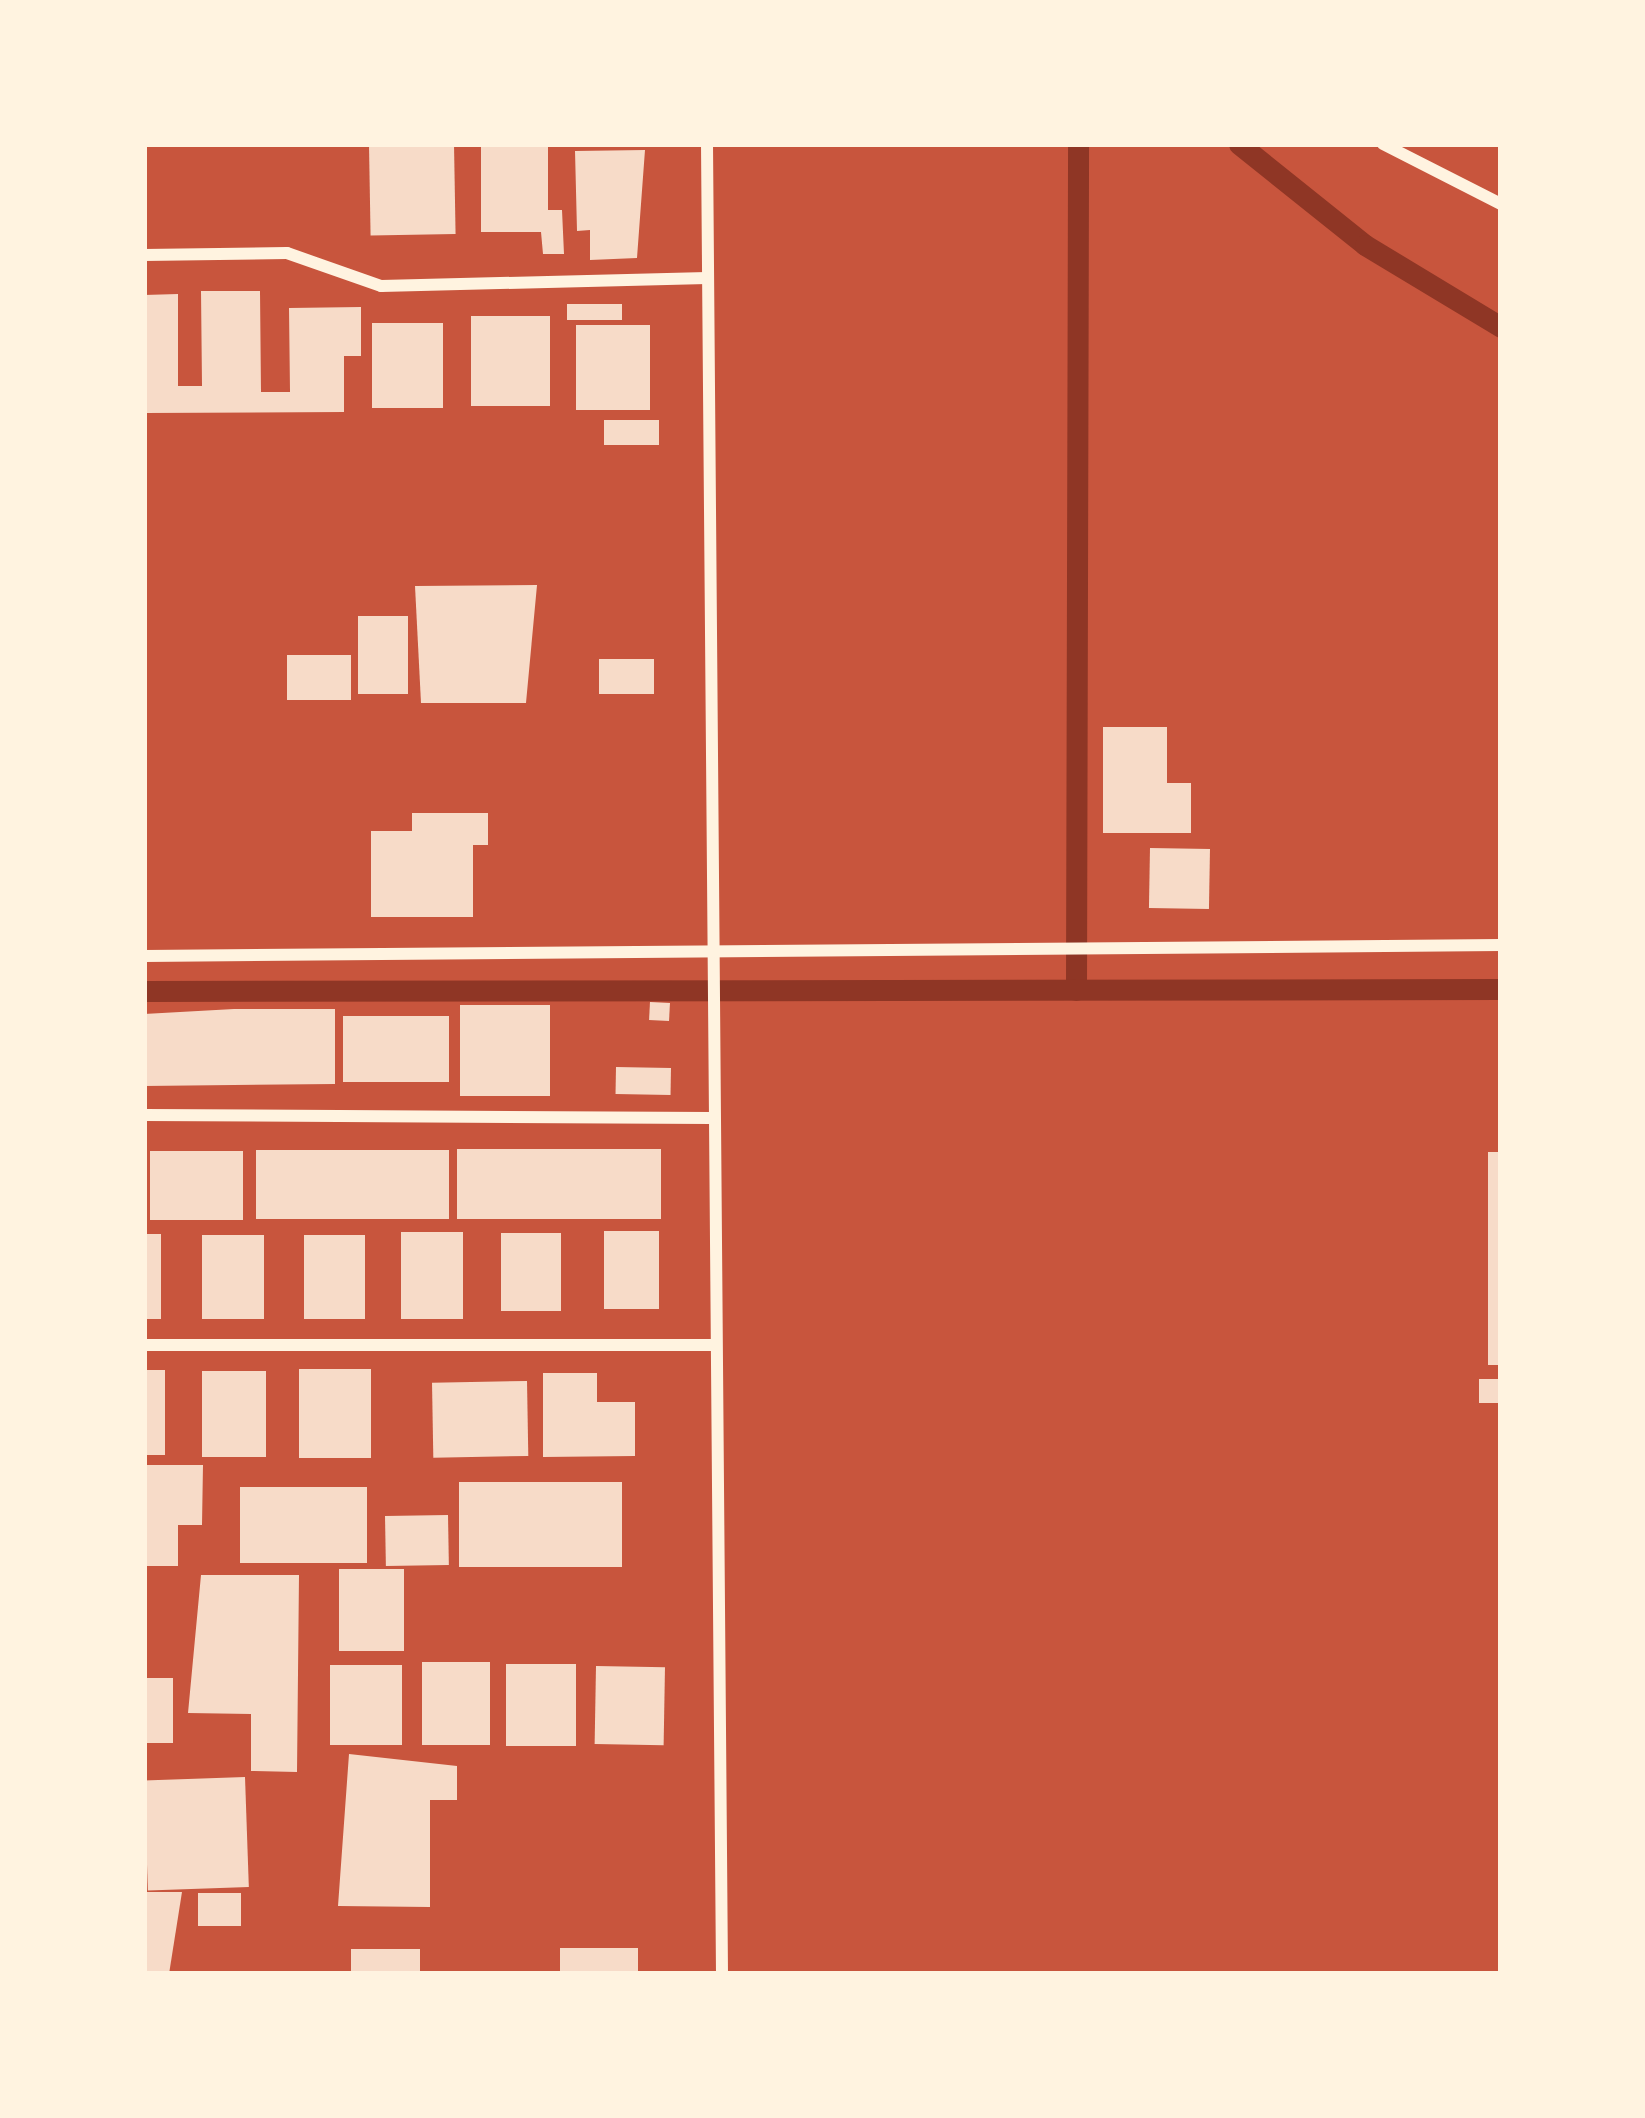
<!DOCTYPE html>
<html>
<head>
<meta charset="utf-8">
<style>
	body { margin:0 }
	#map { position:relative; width:1645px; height:2118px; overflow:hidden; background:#c8553d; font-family:"Roboto Condensed",sans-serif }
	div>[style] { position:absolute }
	.stream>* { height:21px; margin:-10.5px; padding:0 10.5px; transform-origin:10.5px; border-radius:10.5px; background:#8f3625 }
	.building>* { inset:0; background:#f7dbc8; transform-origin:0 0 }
	.minor>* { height:12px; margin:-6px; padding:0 6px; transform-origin:6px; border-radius:6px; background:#fff3e0 }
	span { translate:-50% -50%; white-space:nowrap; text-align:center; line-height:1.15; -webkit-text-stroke:9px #fff3e0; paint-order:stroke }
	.frame { position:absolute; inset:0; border:147px solid #fff3e0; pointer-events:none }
</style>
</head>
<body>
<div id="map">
	<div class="stream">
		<div style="left:1239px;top:144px;width:161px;rotate:38.7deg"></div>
		<div style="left:1365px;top:245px;width:159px;rotate:31.1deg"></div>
		<div style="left:1076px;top:990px;width:846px;rotate:-89.86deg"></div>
		<div style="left:144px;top:991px;width:1357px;rotate:-0.08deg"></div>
	</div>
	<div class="building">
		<div style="left:454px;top:144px;width:90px;height:85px;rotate:89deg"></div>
		<div style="clip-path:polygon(481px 145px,548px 145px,548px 210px,562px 210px,564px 254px,543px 254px,541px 232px,481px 232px)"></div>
		<div style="clip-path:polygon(645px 150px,637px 258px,590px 260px,590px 230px,577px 231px,575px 151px)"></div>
		<div style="clip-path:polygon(201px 291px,260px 291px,261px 392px,290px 392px,289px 308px,361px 307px,361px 356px,344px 356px,344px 412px,144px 413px,144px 295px,178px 294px,178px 386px,202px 386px)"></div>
		<div style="left:567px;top:304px;width:55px;height:16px"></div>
		<div style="left:471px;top:316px;width:79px;height:90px"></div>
		<div style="left:372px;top:323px;width:71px;height:85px"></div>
		<div style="left:576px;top:325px;width:74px;height:85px"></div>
		<div style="left:604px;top:420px;width:55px;height:25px"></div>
		<div style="clip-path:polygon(537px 585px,526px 703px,421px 703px,415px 586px)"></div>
		<div style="left:408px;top:616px;width:78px;height:50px;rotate:90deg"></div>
		<div style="left:287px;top:655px;width:64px;height:45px"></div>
		<div style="left:599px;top:659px;width:55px;height:35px"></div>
		<div style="clip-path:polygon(1103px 727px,1167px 727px,1167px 783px,1191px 783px,1191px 833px,1103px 833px)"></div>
		<div style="clip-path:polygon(412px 813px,488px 813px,488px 845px,473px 845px,473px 917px,371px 917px,371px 831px,412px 831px)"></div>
		<div style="left:1150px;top:848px;width:60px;height:60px;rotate:1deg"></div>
		<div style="left:650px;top:1002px;width:20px;height:18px;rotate:3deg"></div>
		<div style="left:460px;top:1005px;width:90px;height:91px"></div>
		<div style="clip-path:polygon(234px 1009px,335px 1009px,335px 1084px,144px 1086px,144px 1014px)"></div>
		<div style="left:343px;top:1016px;width:106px;height:66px"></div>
		<div style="left:616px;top:1067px;width:55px;height:27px;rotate:1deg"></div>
		<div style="left:457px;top:1149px;width:204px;height:70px"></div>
		<div style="left:449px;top:1150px;width:69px;height:193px;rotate:90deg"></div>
		<div style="left:150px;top:1151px;width:93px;height:69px"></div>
		<div style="left:1501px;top:1152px;width:213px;height:13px;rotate:90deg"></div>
		<div style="left:604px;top:1231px;width:55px;height:78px"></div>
		<div style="left:401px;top:1232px;width:62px;height:87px"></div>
		<div style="left:501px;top:1233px;width:60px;height:78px"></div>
		<div style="left:144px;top:1234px;width:17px;height:85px"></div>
		<div style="left:202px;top:1235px;width:62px;height:84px"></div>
		<div style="left:304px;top:1235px;width:61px;height:84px"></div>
		<div style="left:299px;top:1369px;width:72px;height:89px"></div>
		<div style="left:144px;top:1370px;width:21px;height:85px"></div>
		<div style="left:202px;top:1371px;width:64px;height:86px"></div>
		<div style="clip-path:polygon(543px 1373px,597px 1373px,597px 1402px,635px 1402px,635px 1456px,543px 1457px)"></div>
		<div style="left:1479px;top:1379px;width:22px;height:24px"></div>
		<div style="left:527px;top:1381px;width:75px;height:95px;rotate:89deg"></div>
		<div style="clip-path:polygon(144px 1465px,203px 1465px,202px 1525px,178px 1525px,178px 1566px,144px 1566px)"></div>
		<div style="left:459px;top:1482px;width:163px;height:85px"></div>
		<div style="left:240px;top:1487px;width:127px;height:76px"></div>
		<div style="left:448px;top:1515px;width:50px;height:63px;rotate:89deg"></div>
		<div style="left:339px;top:1569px;width:65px;height:82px"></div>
		<div style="clip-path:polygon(201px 1575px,299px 1575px,297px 1772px,251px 1771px,251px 1714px,188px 1713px)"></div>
		<div style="left:422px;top:1662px;width:68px;height:83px"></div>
		<div style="left:506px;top:1664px;width:70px;height:82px"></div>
		<div style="left:330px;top:1665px;width:72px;height:80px"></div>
		<div style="left:596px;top:1666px;width:69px;height:78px;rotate:1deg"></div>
		<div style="left:144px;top:1678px;width:29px;height:65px"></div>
		<div style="clip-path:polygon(349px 1754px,457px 1766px,457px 1800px,430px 1800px,430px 1907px,338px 1906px)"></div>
		<div style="left:245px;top:1777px;width:110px;height:101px;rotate:88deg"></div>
		<div style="clip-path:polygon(144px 1892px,182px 1892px,169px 1974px,144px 1974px)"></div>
		<div style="left:198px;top:1893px;width:43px;height:33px"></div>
		<div style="left:560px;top:1948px;width:78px;height:26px"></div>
		<div style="left:351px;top:1949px;width:69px;height:25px"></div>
	</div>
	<div class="minor">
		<div style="left:707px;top:144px;width:1830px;rotate:89.53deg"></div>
		<div style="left:1383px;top:144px;width:132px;rotate:27deg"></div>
		<div style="left:144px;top:255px;width:143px;rotate:-0.8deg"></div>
		<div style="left:287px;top:253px;width:100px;rotate:19.3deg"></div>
		<div style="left:381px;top:286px;width:326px;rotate:-1.4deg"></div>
		<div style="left:144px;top:956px;width:1357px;rotate:-0.46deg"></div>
		<div style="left:144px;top:1115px;width:568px;rotate:0.3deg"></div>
		<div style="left:144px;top:1345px;width:571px"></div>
	</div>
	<div class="frame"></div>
</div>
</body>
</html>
